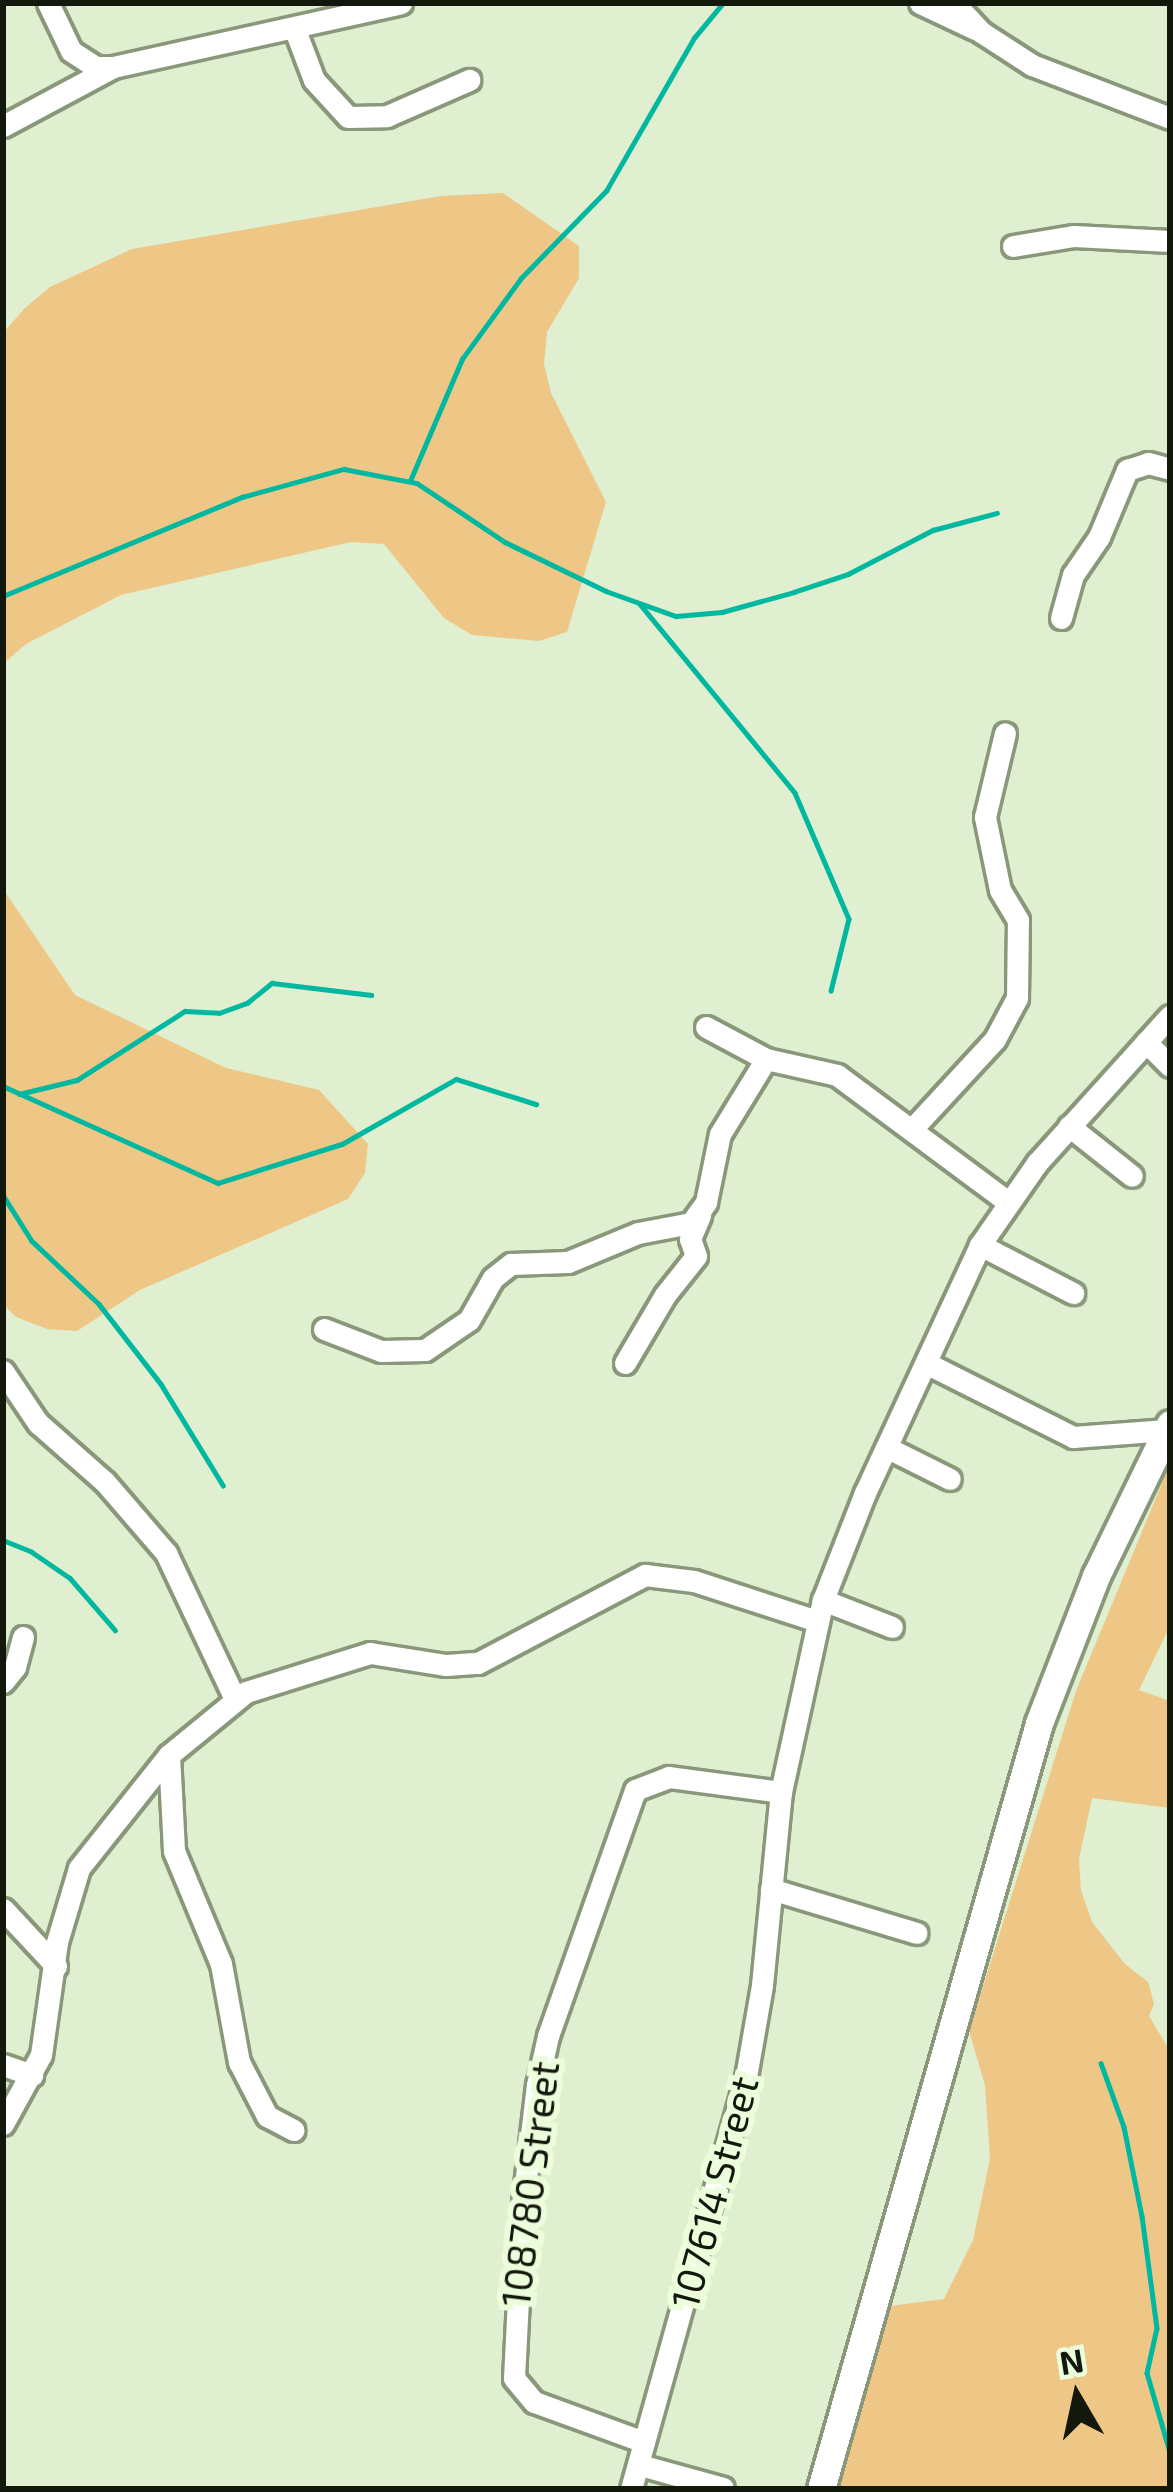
<!DOCTYPE html>
<html>
<head>
<meta charset="utf-8">
<style>
	body { margin:0 }
	#map { position:relative; width:1173px; height:2492px; overflow:hidden; background:#dfefcf; font-family:"Exo 2",sans-serif }
	div>[style] { position:absolute }
	.green>* { inset:0; background:#eec787 }
	.stream>* { height:4.5px; margin:-2.25px; padding:0 2.25px; transform-origin:2.25px; border-radius:2.25px; background:#00b7a0 }
	.roads { filter:drop-shadow(3px 0 #89987a) drop-shadow(-3px 0 #89987a) drop-shadow(0 3px #89987a) drop-shadow(0 -3px #89987a) }
	.minor>* { height:21px; margin:-10.5px; padding:0 10.5px; transform-origin:10.5px; border-radius:10.5px; background:#fff }
	.major>* { height:27px; margin:-13.5px; padding:0 13.5px; transform-origin:13.5px; border-radius:13.5px; background:#fff }
	span { translate:-50% -50%; white-space:nowrap; text-align:center; line-height:1.15; -webkit-text-stroke:12px #ecfddc; paint-order:stroke }
	.street-label { font-size:39px; color:#13180d }
	.frame { position:absolute; inset:0; border:6px solid #13180d; pointer-events:none }
	.north { position:absolute; left:1017px; top:2336px; width:120px; height:120px; -webkit-text-stroke:9px #ecfddc; paint-order:stroke; rotate:351deg; font-size:33px; font-weight:700; line-height:48px; text-align:center; color:#13180d }
	.north::after { content:''; display:block; margin:auto; width:42px; height:54px; background:#13180d; clip-path:polygon(50% 0,100% 100%,50% 72%,0 100%) }
</style>
</head>
<body>
<div id="map">
	<div class="green">
		<div style="clip-path:polygon(503px 193px,579px 246px,579px 278px,547px 332px,544px 364px,551px 393px,606px 502px,567px 632px,539px 641px,472px 635px,444px 618px,384px 544px,351px 542px,121px 595px,26px 644px,3px 664px,3px 333px,25px 308px,50px 287px,132px 249px,441px 196px)"></div>
		<div style="clip-path:polygon(3px 889px,75px 995px,226px 1068px,319px 1090px,368px 1144px,365px 1173px,348px 1199px,140px 1290px,77px 1331px,47px 1329px,16px 1317px,3px 1304px)"></div>
		<div style="clip-path:polygon(1170px 1464px,1170px 1626px,1139px 1690px,1170px 1701px,1170px 1808px,1092px 1798px,1079px 1859px,1081px 1890px,1092px 1922px,1125px 1964px,1148px 1982px,1154px 2004px,1149px 2016px,1170px 2051px,1170px 2489px,839px 2489px,890px 2306px,944px 2299px,973px 2240px,990px 2159px,985px 2085px,969px 2031px,1076px 1691px)"></div>
	</div>
	<div class="stream">
		<div style="left:410px;top:481px;width:133px;rotate:-66.9deg"></div>
		<div style="left:462px;top:359px;width:100px;rotate:-53.9deg"></div>
		<div style="left:521px;top:278px;width:122px;rotate:-45.7deg"></div>
		<div style="left:606px;top:191px;width:177px;rotate:-60.1deg"></div>
		<div style="left:694px;top:38px;width:45px;rotate:-50.4deg"></div>
		<div style="left:3px;top:596px;width:259px;rotate:-22.5deg"></div>
		<div style="left:242px;top:497px;width:106px;rotate:-15.4deg"></div>
		<div style="left:344px;top:469px;width:74px;rotate:10.9deg"></div>
		<div style="left:417px;top:483px;width:106px;rotate:33.8deg"></div>
		<div style="left:505px;top:542px;width:112px;rotate:25.9deg"></div>
		<div style="left:606px;top:591px;width:74px;rotate:19.7deg"></div>
		<div style="left:676px;top:616px;width:46px;rotate:-5deg"></div>
		<div style="left:722px;top:612px;width:75px;rotate:-15.5deg"></div>
		<div style="left:794px;top:592px;width:57px;rotate:-18.4deg"></div>
		<div style="left:848px;top:574px;width:96px;rotate:-27.4deg"></div>
		<div style="left:933px;top:530px;width:66px;rotate:-14.9deg"></div>
		<div style="left:640px;top:604px;width:244px;rotate:50.6deg"></div>
		<div style="left:795px;top:793px;width:137px;rotate:66.8deg"></div>
		<div style="left:849px;top:919px;width:74px;rotate:104deg"></div>
		<div style="left:3px;top:1086px;width:236px;rotate:24.3deg"></div>
		<div style="left:218px;top:1183px;width:130px;rotate:-17.5deg"></div>
		<div style="left:342px;top:1144px;width:131px;rotate:-29.7deg"></div>
		<div style="left:456px;top:1079px;width:84px;rotate:17.4deg"></div>
		<div style="left:19px;top:1094px;width:60px;rotate:-13.6deg"></div>
		<div style="left:77px;top:1080px;width:128px;rotate:-32.6deg"></div>
		<div style="left:185px;top:1011px;width:34px;rotate:3deg"></div>
		<div style="left:219px;top:1013px;width:30px;rotate:-20deg"></div>
		<div style="left:247px;top:1003px;width:32px;rotate:-39deg"></div>
		<div style="left:272px;top:983px;width:100px;rotate:6.9deg"></div>
		<div style="left:3px;top:1195px;width:54px;rotate:57.8deg"></div>
		<div style="left:32px;top:1241px;width:92px;rotate:43.2deg"></div>
		<div style="left:99px;top:1304px;width:101px;rotate:52.2deg"></div>
		<div style="left:161px;top:1384px;width:119px;rotate:58.5deg"></div>
		<div style="left:3px;top:1540px;width:31px;rotate:22deg"></div>
		<div style="left:32px;top:1552px;width:46px;rotate:34.4deg"></div>
		<div style="left:70px;top:1578px;width:69px;rotate:49.1deg"></div>
		<div style="left:1101px;top:2063px;width:68px;rotate:70.2deg"></div>
		<div style="left:1124px;top:2127px;width:91px;rotate:78.6deg"></div>
		<div style="left:1142px;top:2216px;width:113px;rotate:82.4deg"></div>
		<div style="left:1157px;top:2328px;width:46px;rotate:102.5deg"></div>
		<div style="left:1147px;top:2373px;width:82px;rotate:73.8deg"></div>
	</div>
	<div class="roads">
		<div class="minor">
			<div style="left:48px;top:3px;width:53px;rotate:64.4deg"></div>
			<div style="left:71px;top:51px;width:30px;rotate:33deg"></div>
			<div style="left:96px;top:67px;width:17px"></div>
			<div style="left:920px;top:3px;width:61px;rotate:25.3deg"></div>
			<div style="left:954px;top:3px;width:40px;rotate:47deg"></div>
			<div style="left:981px;top:32px;width:61px;rotate:32.9deg"></div>
			<div style="left:1032px;top:65px;width:148px;rotate:21deg"></div>
			<div style="left:295px;top:30px;width:53px;rotate:69.2deg"></div>
			<div style="left:314px;top:80px;width:50px;rotate:47.4deg"></div>
			<div style="left:348px;top:117px;width:39px;rotate:-1deg"></div>
			<div style="left:387px;top:116px;width:90px;rotate:-23.7deg"></div>
			<div style="left:3px;top:126px;width:125px;rotate:-28.2deg"></div>
			<div style="left:113px;top:67px;width:295px;rotate:-12.5deg"></div>
			<div style="left:1013px;top:246px;width:62px;rotate:-9.3deg"></div>
			<div style="left:1074px;top:236px;width:96px;rotate:3deg"></div>
			<div style="left:1061px;top:618px;width:45px;rotate:-74.4deg"></div>
			<div style="left:1073px;top:575px;width:46px;rotate:-55.6deg"></div>
			<div style="left:1099px;top:537px;width:73px;rotate:-67.3deg"></div>
			<div style="left:1127px;top:470px;width:22px;rotate:-18deg"></div>
			<div style="left:1148px;top:463px;width:23px;rotate:15deg"></div>
			<div style="left:706px;top:1027px;width:68px;rotate:28.1deg"></div>
			<div style="left:766px;top:1059px;width:73px;rotate:12.7deg"></div>
			<div style="left:837px;top:1075px;width:213px;rotate:36.6deg"></div>
			<div style="left:1146px;top:1042px;width:34px;rotate:45deg"></div>
			<div style="left:1069px;top:1126px;width:80px;rotate:38.4deg"></div>
			<div style="left:913px;top:1128px;width:121px;rotate:-47.3deg"></div>
			<div style="left:995px;top:1039px;width:47px;rotate:-61.8deg"></div>
			<div style="left:1017px;top:998px;width:78px;rotate:-89.3deg"></div>
			<div style="left:1018px;top:920px;width:35px;rotate:-121deg"></div>
			<div style="left:1000px;top:890px;width:75px;rotate:-101.6deg"></div>
			<div style="left:985px;top:817px;width:86px;rotate:-76.6deg"></div>
			<div style="left:980px;top:1245px;width:105px;rotate:27.3deg"></div>
			<div style="left:324px;top:1329px;width:61px;rotate:21.1deg"></div>
			<div style="left:381px;top:1351px;width:44px;rotate:-1.3deg"></div>
			<div style="left:425px;top:1350px;width:53px;rotate:-34.3deg"></div>
			<div style="left:469px;top:1320px;width:48px;rotate:-60.3deg"></div>
			<div style="left:493px;top:1278px;width:23px;rotate:-38deg"></div>
			<div style="left:511px;top:1264px;width:57px;rotate:-2deg"></div>
			<div style="left:568px;top:1262px;width:76px;rotate:-22.5deg"></div>
			<div style="left:638px;top:1233px;width:54px;rotate:-10.7deg"></div>
			<div style="left:691px;top:1223px;width:26px;rotate:-54deg"></div>
			<div style="left:706px;top:1202px;width:69px;rotate:-78.4deg"></div>
			<div style="left:720px;top:1134px;width:88px;rotate:-58.5deg"></div>
			<div style="left:625px;top:1363px;width:79px;rotate:-59.5deg"></div>
			<div style="left:665px;top:1295px;width:50px;rotate:-51.5deg"></div>
			<div style="left:696px;top:1256px;width:18px;rotate:-109deg"></div>
			<div style="left:690px;top:1239px;width:26px;rotate:-67deg"></div>
			<div style="left:926px;top:1363px;width:165px;rotate:26.7deg"></div>
			<div style="left:1073px;top:1437px;width:94px;rotate:-4.3deg"></div>
			<div style="left:3px;top:1371px;width:63px;rotate:56.1deg"></div>
			<div style="left:38px;top:1423px;width:89px;rotate:41.4deg"></div>
			<div style="left:105px;top:1482px;width:94px;rotate:49.3deg"></div>
			<div style="left:166px;top:1553px;width:161px;rotate:64.7deg"></div>
			<div style="left:888px;top:1448px;width:69px;rotate:26.6deg"></div>
			<div style="left:823px;top:1600px;width:74px;rotate:21.4deg"></div>
			<div style="left:3px;top:1682px;width:19px;rotate:-51deg"></div>
			<div style="left:15px;top:1667px;width:31px;rotate:-75deg"></div>
			<div style="left:169px;top:1755px;width:96px;rotate:87deg"></div>
			<div style="left:174px;top:1851px;width:122px;rotate:67.4deg"></div>
			<div style="left:221px;top:1964px;width:100px;rotate:79.6deg"></div>
			<div style="left:239px;top:2062px;width:61px;rotate:62.6deg"></div>
			<div style="left:267px;top:2116px;width:30px;rotate:28deg"></div>
			<div style="left:771px;top:1889px;width:152px;rotate:16.8deg"></div>
			<div style="left:3px;top:1909px;width:78px;rotate:47.1deg"></div>
			<div style="left:3px;top:2065px;width:31px;rotate:19deg"></div>
			<div style="left:3px;top:2124px;width:79px;rotate:-61.2deg"></div>
			<div style="left:41px;top:2055px;width:114px;rotate:-81.9deg"></div>
			<div style="left:57px;top:1942px;width:77px;rotate:-73.4deg"></div>
			<div style="left:79px;top:1868px;width:144px;rotate:-51.5deg"></div>
			<div style="left:169px;top:1755px;width:99px;rotate:-39.3deg"></div>
			<div style="left:246px;top:1692px;width:130px;rotate:-17.5deg"></div>
			<div style="left:370px;top:1653px;width:77px;rotate:9deg"></div>
			<div style="left:446px;top:1665px;width:32px;rotate:-4deg"></div>
			<div style="left:478px;top:1663px;width:189px;rotate:-27.8deg"></div>
			<div style="left:645px;top:1575px;width:49px;rotate:7deg"></div>
			<div style="left:694px;top:1581px;width:129px;rotate:18deg"></div>
			<div style="left:644px;top:2442px;width:117px;rotate:-160deg"></div>
			<div style="left:534px;top:2402px;width:31px;rotate:-130deg"></div>
			<div style="left:514px;top:2378px;width:176px;rotate:-87.1deg"></div>
			<div style="left:523px;top:2202px;width:118px;rotate:-83.2deg"></div>
			<div style="left:537px;top:2085px;width:50px;rotate:-77.3deg"></div>
			<div style="left:548px;top:2036px;width:261px;rotate:-70.5deg"></div>
			<div style="left:635px;top:1790px;width:36px;rotate:-21deg"></div>
			<div style="left:669px;top:1777px;width:113px;rotate:7.6deg"></div>
			<div style="left:640px;top:2465px;width:86px;rotate:15.5deg"></div>
			<div style="left:631px;top:2489px;width:428px;rotate:-74.4deg"></div>
			<div style="left:746px;top:2077px;width:93px;rotate:-80.1deg"></div>
			<div style="left:762px;top:1985px;width:194px;rotate:-84.4deg"></div>
			<div style="left:781px;top:1792px;width:197px;rotate:-77.7deg"></div>
			<div style="left:823px;top:1600px;width:115px;rotate:-68.6deg"></div>
			<div style="left:865px;top:1493px;width:273px;rotate:-65.1deg"></div>
			<div style="left:980px;top:1245px;width:100px;rotate:-55.2deg"></div>
			<div style="left:1037px;top:1163px;width:198px;rotate:-47.9deg"></div>
		</div>
		<div class="major">
			<div style="left:821px;top:2489px;width:796px;rotate:-74.11deg"></div>
			<div style="left:1039px;top:1723px;width:158px;rotate:-68.8deg"></div>
			<div style="left:1096px;top:1576px;width:169px;rotate:-64deg"></div>
		</div>
	</div>
	<div class="street-label">
		<span style="left:530px;top:2184px;rotate:-83deg">108780 Street</span>
		<span style="left:714px;top:2192px;rotate:-75deg">107614 Street</span>
	</div>
	<div class="frame"></div>
	<div class="north">N</div>
</div>
</body>
</html>
